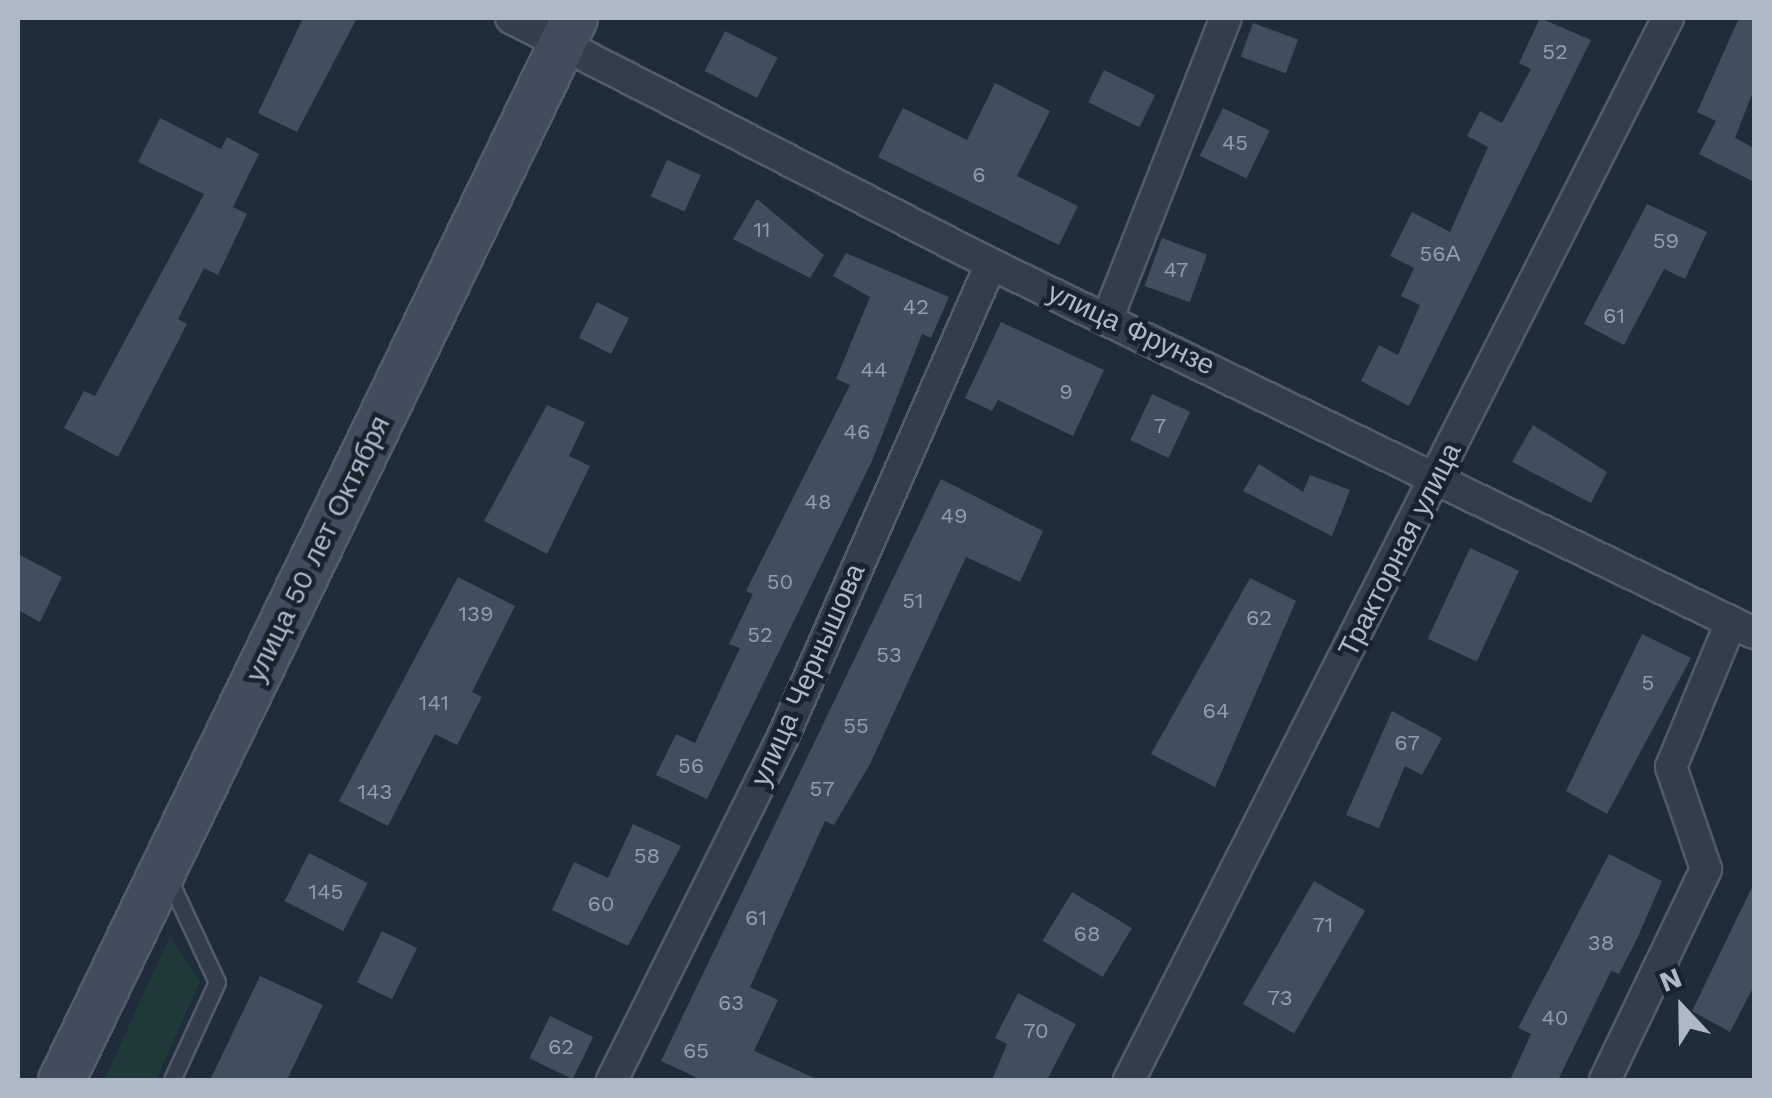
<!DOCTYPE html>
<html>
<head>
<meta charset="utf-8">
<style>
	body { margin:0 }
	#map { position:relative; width:1772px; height:1098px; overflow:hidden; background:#1f2c39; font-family:"Work Sans",sans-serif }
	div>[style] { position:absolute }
	.green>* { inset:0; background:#21393a }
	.building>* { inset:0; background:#404f5e; transform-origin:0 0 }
	.roads { filter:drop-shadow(2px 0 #505c67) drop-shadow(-2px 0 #505c67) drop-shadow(0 2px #505c67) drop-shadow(0 -2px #505c67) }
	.service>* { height:15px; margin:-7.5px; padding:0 7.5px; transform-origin:7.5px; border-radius:7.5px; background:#333e4a }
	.minor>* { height:30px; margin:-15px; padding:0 15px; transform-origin:15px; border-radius:15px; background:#333e4a }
	.secondary>* { height:45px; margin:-22.5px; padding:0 22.5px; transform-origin:22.5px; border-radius:22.5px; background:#414d5d }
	span { translate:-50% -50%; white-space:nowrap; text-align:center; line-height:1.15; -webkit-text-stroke:9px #18232e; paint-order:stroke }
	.number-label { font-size:22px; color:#929eac }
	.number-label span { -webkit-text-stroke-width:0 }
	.street-label { font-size:28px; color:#adb9c6 }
	.frame { position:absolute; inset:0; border:20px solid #adb9c6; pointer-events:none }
	.north { position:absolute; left:1632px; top:958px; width:100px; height:100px; -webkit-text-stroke:8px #18232e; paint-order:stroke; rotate:338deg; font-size:28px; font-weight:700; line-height:40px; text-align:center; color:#adb9c6 }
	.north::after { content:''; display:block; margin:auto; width:35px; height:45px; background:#adb9c6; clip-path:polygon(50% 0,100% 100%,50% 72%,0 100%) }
</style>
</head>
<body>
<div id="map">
	<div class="green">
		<div style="clip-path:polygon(170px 936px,200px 981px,156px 1080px,104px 1080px)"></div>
	</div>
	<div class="building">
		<div style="clip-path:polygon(303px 18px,357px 18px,297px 132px,258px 113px)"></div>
		<div style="clip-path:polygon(1540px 18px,1591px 40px,1409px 406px,1361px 381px,1379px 345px,1398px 355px,1420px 305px,1401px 296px,1414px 268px,1390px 256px,1412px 212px,1450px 232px,1488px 147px,1467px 136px,1480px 111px,1502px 123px,1531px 69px,1519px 63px)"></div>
		<div style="clip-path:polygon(1739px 18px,1754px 18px,1754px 89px,1735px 138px,1754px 148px,1754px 182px,1699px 154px,1716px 121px,1697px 112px)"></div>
		<div style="left:1253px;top:23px;width:48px;height:36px;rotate:20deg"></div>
		<div style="left:725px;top:31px;width:59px;height:45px;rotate:27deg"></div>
		<div style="left:1104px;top:70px;width:57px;height:36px;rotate:26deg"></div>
		<div style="clip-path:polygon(995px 83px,1050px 111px,1017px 176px,1078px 206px,1059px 245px,878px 157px,903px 108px,967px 140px)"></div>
		<div style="left:1223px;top:108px;width:52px;height:53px;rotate:26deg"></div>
		<div style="clip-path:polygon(160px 118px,221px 149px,227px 137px,259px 154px,233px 207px,247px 214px,218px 275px,204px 268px,178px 319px,187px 324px,118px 457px,64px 428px,84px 391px,95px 396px,204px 194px,138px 162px)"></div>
		<div style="left:667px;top:160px;width:37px;height:40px;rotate:24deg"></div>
		<div style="clip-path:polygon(757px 199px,824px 255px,810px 278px,733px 239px)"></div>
		<div style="clip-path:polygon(1647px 204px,1707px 232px,1685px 279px,1664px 269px,1624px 345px,1584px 324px)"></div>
		<div style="left:1162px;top:238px;width:48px;height:51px;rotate:20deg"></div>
		<div style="clip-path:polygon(846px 253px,949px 297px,931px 338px,922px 334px,872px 461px,707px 799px,656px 775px,676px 734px,695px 743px,740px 648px,729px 644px,753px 594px,746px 591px,850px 385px,836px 379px,870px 297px,833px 276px)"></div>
		<div style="left:597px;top:302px;width:36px;height:40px;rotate:27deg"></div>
		<div style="clip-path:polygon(1001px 322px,1104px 370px,1073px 436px,998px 400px,992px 411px,965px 398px)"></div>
		<div style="left:1152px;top:394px;width:42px;height:51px;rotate:25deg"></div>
		<div style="clip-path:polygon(547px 405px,585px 422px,569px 456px,590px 466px,547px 554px,484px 521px)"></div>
		<div style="clip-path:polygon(1533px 425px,1607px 472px,1591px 503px,1512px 462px)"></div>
		<div style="clip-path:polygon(1259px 464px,1303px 492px,1310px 475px,1350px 490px,1332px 536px,1243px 491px)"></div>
		<div style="clip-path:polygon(941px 479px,1043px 531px,1020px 582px,966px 557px,870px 764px,834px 825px,825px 821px,750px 987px,778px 1000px,754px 1051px,819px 1080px,702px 1080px,661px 1061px)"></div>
		<div style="left:1470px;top:548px;width:54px;height:100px;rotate:25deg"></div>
		<div style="clip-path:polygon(18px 554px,62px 577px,40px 622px,18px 610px)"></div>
		<div style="clip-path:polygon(458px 577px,515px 606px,472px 692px,482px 697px,457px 745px,435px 734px,388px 826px,339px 801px)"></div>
		<div style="clip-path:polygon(1250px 578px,1296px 601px,1215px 787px,1151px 754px)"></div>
		<div style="clip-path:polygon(1642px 634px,1691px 658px,1607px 814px,1566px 791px)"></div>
		<div style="clip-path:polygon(1392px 711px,1442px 738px,1422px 775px,1405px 766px,1379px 828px,1346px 815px)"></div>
		<div style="clip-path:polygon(633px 824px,681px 846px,628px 946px,552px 910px,574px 862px,608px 878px)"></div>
		<div style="left:309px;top:853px;width:66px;height:54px;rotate:27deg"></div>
		<div style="clip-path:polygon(1609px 854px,1662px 881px,1637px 939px,1619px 974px,1611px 971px,1558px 1080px,1510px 1080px,1531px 1034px,1518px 1028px)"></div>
		<div style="left:1314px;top:881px;width:59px;height:142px;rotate:30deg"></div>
		<div style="clip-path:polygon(1754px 883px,1754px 986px,1730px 1032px,1692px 1011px)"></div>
		<div style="left:1072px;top:892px;width:70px;height:57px;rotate:31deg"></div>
		<div style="left:382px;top:931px;width:39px;height:57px;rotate:26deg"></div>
		<div style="clip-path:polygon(260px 976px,323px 1005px,287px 1080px,210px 1080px)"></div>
		<div style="clip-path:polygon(1018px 993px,1076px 1024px,1047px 1080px,992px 1080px,1007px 1044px,995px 1038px)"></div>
		<div style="left:550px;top:1016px;width:48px;height:47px;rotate:26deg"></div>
	</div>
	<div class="roads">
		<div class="service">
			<div style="left:167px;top:875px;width:118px;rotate:65deg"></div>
			<div style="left:217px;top:982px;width:108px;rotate:114.7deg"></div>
		</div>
		<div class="minor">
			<div style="left:511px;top:18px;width:539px;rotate:27.14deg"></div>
			<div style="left:991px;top:264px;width:848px;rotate:25.81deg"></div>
			<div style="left:1108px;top:317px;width:321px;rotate:-68.5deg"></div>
			<div style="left:612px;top:1080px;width:383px;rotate:-63.5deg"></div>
			<div style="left:783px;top:737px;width:517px;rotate:-66.26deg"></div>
			<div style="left:1129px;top:1080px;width:1191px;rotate:-63.09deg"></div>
			<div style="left:1605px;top:1080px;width:234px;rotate:-64.4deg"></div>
			<div style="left:1706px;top:869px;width:108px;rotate:-108.9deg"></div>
			<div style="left:1671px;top:767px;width:157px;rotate:-67.5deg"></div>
		</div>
		<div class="secondary">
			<div style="left:61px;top:1080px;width:1179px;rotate:-64.22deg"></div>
		</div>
	</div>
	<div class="number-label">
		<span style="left:1555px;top:52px">52</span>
		<span style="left:1235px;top:143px">45</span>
		<span style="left:979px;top:175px">6</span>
		<span style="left:762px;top:230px">11</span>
		<span style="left:1666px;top:241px">59</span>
		<span style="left:1440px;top:254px">56А</span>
		<span style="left:1176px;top:270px">47</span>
		<span style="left:916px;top:307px">42</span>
		<span style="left:1614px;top:316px">61</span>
		<span style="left:874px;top:370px">44</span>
		<span style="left:1066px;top:392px">9</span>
		<span style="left:1160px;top:426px">7</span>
		<span style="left:857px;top:432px">46</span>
		<span style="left:818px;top:502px">48</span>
		<span style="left:954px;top:516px">49</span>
		<span style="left:780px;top:582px">50</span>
		<span style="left:913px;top:601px">51</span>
		<span style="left:476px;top:614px">139</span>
		<span style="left:1259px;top:618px">62</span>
		<span style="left:760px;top:635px">52</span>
		<span style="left:889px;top:655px">53</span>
		<span style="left:1648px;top:683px">5</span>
		<span style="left:434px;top:703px">141</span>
		<span style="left:1216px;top:711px">64</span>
		<span style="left:856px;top:726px">55</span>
		<span style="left:1407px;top:743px">67</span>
		<span style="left:691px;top:766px">56</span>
		<span style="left:822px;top:789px">57</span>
		<span style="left:375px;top:792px">143</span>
		<span style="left:647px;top:856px">58</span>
		<span style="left:326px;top:892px">145</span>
		<span style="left:601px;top:904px">60</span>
		<span style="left:756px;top:918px">61</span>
		<span style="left:1323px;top:925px">71</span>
		<span style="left:1087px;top:934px">68</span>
		<span style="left:1601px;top:943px">38</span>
		<span style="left:1280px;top:998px">73</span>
		<span style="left:731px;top:1003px">63</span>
		<span style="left:1555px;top:1018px">40</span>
		<span style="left:1036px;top:1031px">70</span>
		<span style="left:561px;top:1047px">62</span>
		<span style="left:696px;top:1051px">65</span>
	</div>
	<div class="street-label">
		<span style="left:1131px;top:329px;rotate:25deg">улица Фрунзе</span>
		<span style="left:318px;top:549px;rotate:-64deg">улица 50 лет Октября</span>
		<span style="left:1400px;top:550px;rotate:-63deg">Тракторная улица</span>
		<span style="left:808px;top:675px;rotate:-66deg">улица Чернышова</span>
	</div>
	<div class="frame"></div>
	<div class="north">N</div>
</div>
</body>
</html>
